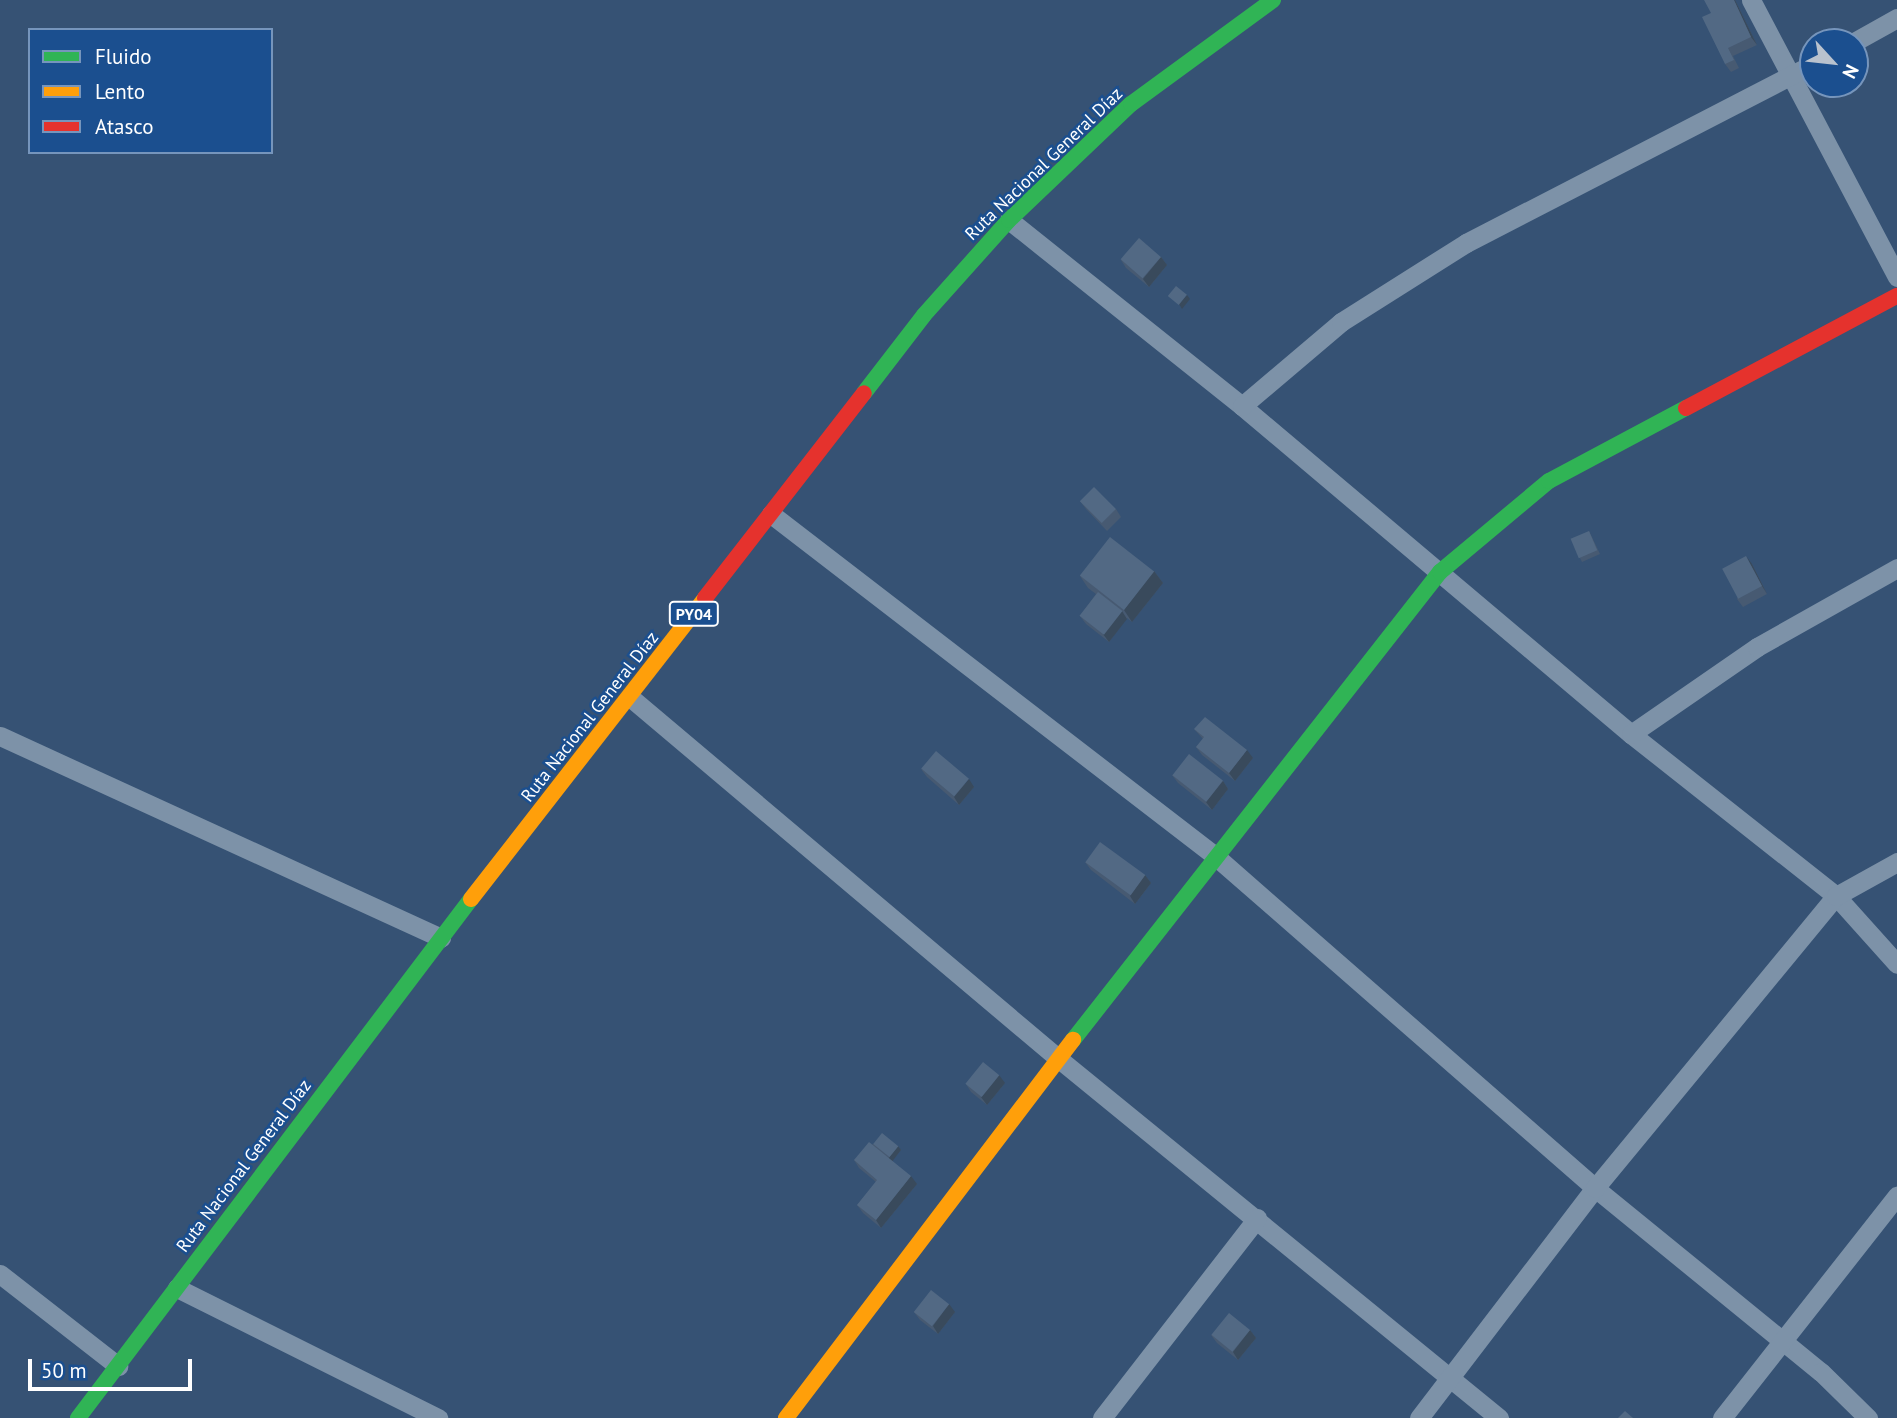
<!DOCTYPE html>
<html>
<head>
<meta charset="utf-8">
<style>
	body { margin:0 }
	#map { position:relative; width:1897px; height:1418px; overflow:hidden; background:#365274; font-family:"PT Sans",sans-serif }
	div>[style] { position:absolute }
	.street>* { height:19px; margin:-9.5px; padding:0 9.5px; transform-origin:9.5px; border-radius:9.5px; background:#7d92a8 }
	.fast>* { height:16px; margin:-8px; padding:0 8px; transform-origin:8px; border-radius:8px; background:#30b455 }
	.slow>* { height:16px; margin:-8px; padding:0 8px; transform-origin:8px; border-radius:8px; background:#ff9f0a }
	.jam>* { height:16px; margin:-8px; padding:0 8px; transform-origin:8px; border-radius:8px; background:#e5322d }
	.wall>* { inset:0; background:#475a72 }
	.shaded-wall>* { inset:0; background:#394a5c }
	.building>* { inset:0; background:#526984; transform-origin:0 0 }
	span { translate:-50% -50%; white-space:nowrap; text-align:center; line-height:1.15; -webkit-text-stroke:5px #1b4f8f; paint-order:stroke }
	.shield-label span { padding:2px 5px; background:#1b4f8f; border:2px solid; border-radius:5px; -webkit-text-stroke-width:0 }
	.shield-label { font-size:16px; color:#fff; font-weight:700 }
	.street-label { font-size:18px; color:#fff }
	.legend { position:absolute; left:28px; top:28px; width:245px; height:126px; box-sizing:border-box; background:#1b4f8f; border:2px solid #7695bc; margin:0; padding:9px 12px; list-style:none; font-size:21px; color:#fff }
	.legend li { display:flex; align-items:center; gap:14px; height:35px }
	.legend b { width:35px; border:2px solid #7695bc }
	.north { position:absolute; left:1799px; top:28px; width:70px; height:70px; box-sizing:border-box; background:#1b4f8f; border:2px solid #7695bc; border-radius:50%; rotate:117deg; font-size:19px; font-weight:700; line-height:28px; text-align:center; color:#fff }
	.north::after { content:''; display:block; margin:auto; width:24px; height:32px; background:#b9c2ce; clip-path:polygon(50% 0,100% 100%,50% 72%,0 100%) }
	.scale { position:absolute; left:28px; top:1359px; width:164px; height:32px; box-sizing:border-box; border:4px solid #fff; border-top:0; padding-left:9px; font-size:21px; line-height:24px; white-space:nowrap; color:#fff; -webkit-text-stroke:5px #1b4f8f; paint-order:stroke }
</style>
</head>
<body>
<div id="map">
	<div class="street">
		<div style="left:1751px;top:0;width:313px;rotate:62.2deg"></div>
		<div style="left:1854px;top:42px;width:49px;rotate:-29.2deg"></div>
		<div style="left:1009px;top:220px;width:298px;rotate:38.6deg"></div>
		<div style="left:1242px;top:406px;width:509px;rotate:40.14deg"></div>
		<div style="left:1631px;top:734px;width:261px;rotate:38.3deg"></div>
		<div style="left:1836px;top:896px;width:91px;rotate:48.1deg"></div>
		<div style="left:1242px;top:406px;width:130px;rotate:-40.3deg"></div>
		<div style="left:1341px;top:322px;width:148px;rotate:-32.3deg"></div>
		<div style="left:1466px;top:243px;width:390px;rotate:-27.3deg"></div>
		<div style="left:771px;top:514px;width:559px;rotate:37.59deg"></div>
		<div style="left:1214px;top:855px;width:506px;rotate:41.15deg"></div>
		<div style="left:1595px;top:1188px;width:291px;rotate:39.2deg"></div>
		<div style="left:1821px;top:1372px;width:66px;rotate:44.4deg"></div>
		<div style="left:631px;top:698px;width:560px;rotate:40.15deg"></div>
		<div style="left:1059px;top:1059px;width:568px;rotate:39.21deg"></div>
		<div style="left:1631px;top:734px;width:153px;rotate:-34.6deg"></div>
		<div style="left:1757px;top:647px;width:161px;rotate:-29.4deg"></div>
		<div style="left:0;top:736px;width:485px;rotate:24.6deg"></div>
		<div style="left:0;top:1274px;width:150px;rotate:37.9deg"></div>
		<div style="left:177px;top:1288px;width:292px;rotate:26.5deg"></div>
		<div style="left:1102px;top:1418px;width:253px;rotate:-52.2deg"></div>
		<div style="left:1419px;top:1418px;width:290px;rotate:-52.6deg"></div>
		<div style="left:1595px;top:1188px;width:379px;rotate:-50.5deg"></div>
		<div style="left:1836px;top:896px;width:70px;rotate:-29.1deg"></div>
		<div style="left:1722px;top:1418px;width:283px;rotate:-51.8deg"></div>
	</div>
	<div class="fast">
		<div style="left:864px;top:393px;width:98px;rotate:-52.4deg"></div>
		<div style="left:924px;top:315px;width:127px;rotate:-48.2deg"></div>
		<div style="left:1009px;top:220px;width:168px;rotate:-43.6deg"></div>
		<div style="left:1131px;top:104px;width:176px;rotate:-36.2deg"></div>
		<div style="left:1073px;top:1040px;width:595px;rotate:-51.9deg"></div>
		<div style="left:1440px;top:572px;width:142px;rotate:-39.9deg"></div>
		<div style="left:1549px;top:481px;width:155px;rotate:-28.1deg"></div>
		<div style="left:78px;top:1418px;width:651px;rotate:-52.87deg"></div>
	</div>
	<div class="slow">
		<div style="left:471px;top:899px;width:381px;rotate:-52.1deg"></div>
		<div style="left:786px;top:1418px;width:475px;rotate:-52.8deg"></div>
	</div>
	<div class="jam">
		<div style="left:1686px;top:408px;width:239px;rotate:-28deg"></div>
		<div style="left:705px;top:598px;width:259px;rotate:-52.2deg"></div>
	</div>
	<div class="wall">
		<div style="clip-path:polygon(1735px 0,1757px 45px,1733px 56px,1739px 68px,1731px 72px,1725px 64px)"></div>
		<div style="clip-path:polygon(1161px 257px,1167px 265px,1149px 287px,1126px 268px,1121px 260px)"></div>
		<div style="clip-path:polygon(1080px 501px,1116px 509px,1121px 517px,1107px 531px,1086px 509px)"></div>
		<div style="clip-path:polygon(1589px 531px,1600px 554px,1582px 562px,1580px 558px)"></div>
		<div style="clip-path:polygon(1752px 564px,1767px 594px,1743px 607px,1737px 599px)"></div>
		<div style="clip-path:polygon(1154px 571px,1163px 583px,1132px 622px,1127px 618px,1109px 642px,1086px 624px,1080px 616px,1096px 594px,1088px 588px,1080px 576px)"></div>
		<div style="clip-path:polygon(1194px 729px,1253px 758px,1235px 781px,1202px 755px,1196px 747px,1203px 739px)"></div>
		<div style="clip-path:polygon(921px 769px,974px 787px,959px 805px,927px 777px)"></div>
		<div style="clip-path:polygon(1172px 775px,1223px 781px,1228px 789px,1212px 810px,1178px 783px)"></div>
		<div style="clip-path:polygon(1085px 862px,1145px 875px,1151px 883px,1135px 904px,1091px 870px)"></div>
		<div style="clip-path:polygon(1005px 1083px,987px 1105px,971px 1092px,966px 1084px)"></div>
		<div style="clip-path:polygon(873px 1144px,898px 1146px,901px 1150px,892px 1161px,917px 1184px,881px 1228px,863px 1213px,857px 1205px,876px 1182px,859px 1168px,854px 1160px)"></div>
		<div style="clip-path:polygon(914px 1312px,955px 1312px,938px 1334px,920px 1320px)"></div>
		<div style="clip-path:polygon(1250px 1330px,1256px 1338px,1238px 1360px,1217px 1343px,1211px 1335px)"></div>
	</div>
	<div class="shaded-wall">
		<div style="clip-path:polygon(1734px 0,1735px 0,1757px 45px,1751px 37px)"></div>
		<div style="clip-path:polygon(1161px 257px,1167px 265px,1149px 287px,1143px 279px)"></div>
		<div style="clip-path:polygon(1187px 295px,1190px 299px,1182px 309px,1179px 304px)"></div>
		<div style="clip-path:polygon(1746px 556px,1752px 564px,1767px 594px,1762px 586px)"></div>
		<div style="clip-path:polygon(1154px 571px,1163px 583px,1132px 622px,1124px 610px)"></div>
		<div style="clip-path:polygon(1122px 611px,1127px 619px,1109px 642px,1103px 634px)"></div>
		<div style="clip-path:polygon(1247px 750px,1253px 758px,1235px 781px,1229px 773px)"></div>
		<div style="clip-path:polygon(969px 779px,974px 787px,959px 805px,954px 797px)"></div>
		<div style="clip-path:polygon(1223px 781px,1228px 789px,1212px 810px,1206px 802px)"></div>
		<div style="clip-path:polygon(1145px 875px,1151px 883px,1135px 904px,1130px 896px)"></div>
		<div style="clip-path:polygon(999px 1075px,1005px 1083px,987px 1105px,981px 1097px)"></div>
		<div style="clip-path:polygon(898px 1146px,901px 1150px,891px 1163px,888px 1159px)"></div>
		<div style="clip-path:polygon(911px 1176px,917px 1184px,881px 1228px,876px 1220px)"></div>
		<div style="clip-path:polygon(949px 1304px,955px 1312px,938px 1334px,933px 1326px)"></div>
		<div style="clip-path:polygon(1250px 1330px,1256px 1338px,1238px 1360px,1233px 1352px)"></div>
	</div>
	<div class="building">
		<div style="clip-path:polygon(1704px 0,1734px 0,1751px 37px,1728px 48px,1734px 60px,1725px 64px,1702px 17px,1711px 13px)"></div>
		<div style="left:1139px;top:238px;width:29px;height:28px;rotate:41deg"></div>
		<div style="left:1176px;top:286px;width:14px;height:13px;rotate:39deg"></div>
		<div style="left:1094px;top:487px;width:31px;height:20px;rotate:45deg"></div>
		<div style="left:1589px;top:531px;width:21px;height:20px;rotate:67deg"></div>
		<div style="left:1110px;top:537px;width:56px;height:49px;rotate:38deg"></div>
		<div style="left:1746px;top:556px;width:34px;height:27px;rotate:62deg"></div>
		<div style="left:1098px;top:592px;width:31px;height:30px;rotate:38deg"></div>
		<div style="clip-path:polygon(1205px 717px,1247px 750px,1229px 773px,1196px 747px,1204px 737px,1194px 729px)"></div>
		<div style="left:936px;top:751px;width:43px;height:23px;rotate:40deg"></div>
		<div style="left:1189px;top:754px;width:43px;height:27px;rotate:38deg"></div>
		<div style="left:1100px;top:842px;width:56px;height:25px;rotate:36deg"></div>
		<div style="left:983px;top:1062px;width:21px;height:28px;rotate:39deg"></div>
		<div style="left:882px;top:1133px;width:21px;height:14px;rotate:39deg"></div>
		<div style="clip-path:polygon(869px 1142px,911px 1176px,876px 1220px,857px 1205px,877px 1180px,854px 1160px)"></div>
		<div style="left:931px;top:1290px;width:23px;height:28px;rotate:38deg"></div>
		<div style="left:1229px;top:1313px;width:27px;height:28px;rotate:39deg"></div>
		<div style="clip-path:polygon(1625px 1411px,1633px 1418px,1618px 1418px)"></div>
	</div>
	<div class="shield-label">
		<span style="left:694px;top:614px">PY04</span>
	</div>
	<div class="street-label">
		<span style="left:1044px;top:164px;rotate:-44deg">Ruta Nacional General Díaz</span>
		<span style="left:590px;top:717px;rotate:-52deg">Ruta Nacional General Díaz</span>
		<span style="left:244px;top:1166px;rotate:-53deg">Ruta Nacional General Díaz</span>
	</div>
	<ul class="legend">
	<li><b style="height:9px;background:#30b455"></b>Fluido</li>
	<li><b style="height:9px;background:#ff9f0a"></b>Lento</li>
	<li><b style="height:9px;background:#e5322d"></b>Atasco</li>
	</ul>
	<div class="north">N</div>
	<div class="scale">50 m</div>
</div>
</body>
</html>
